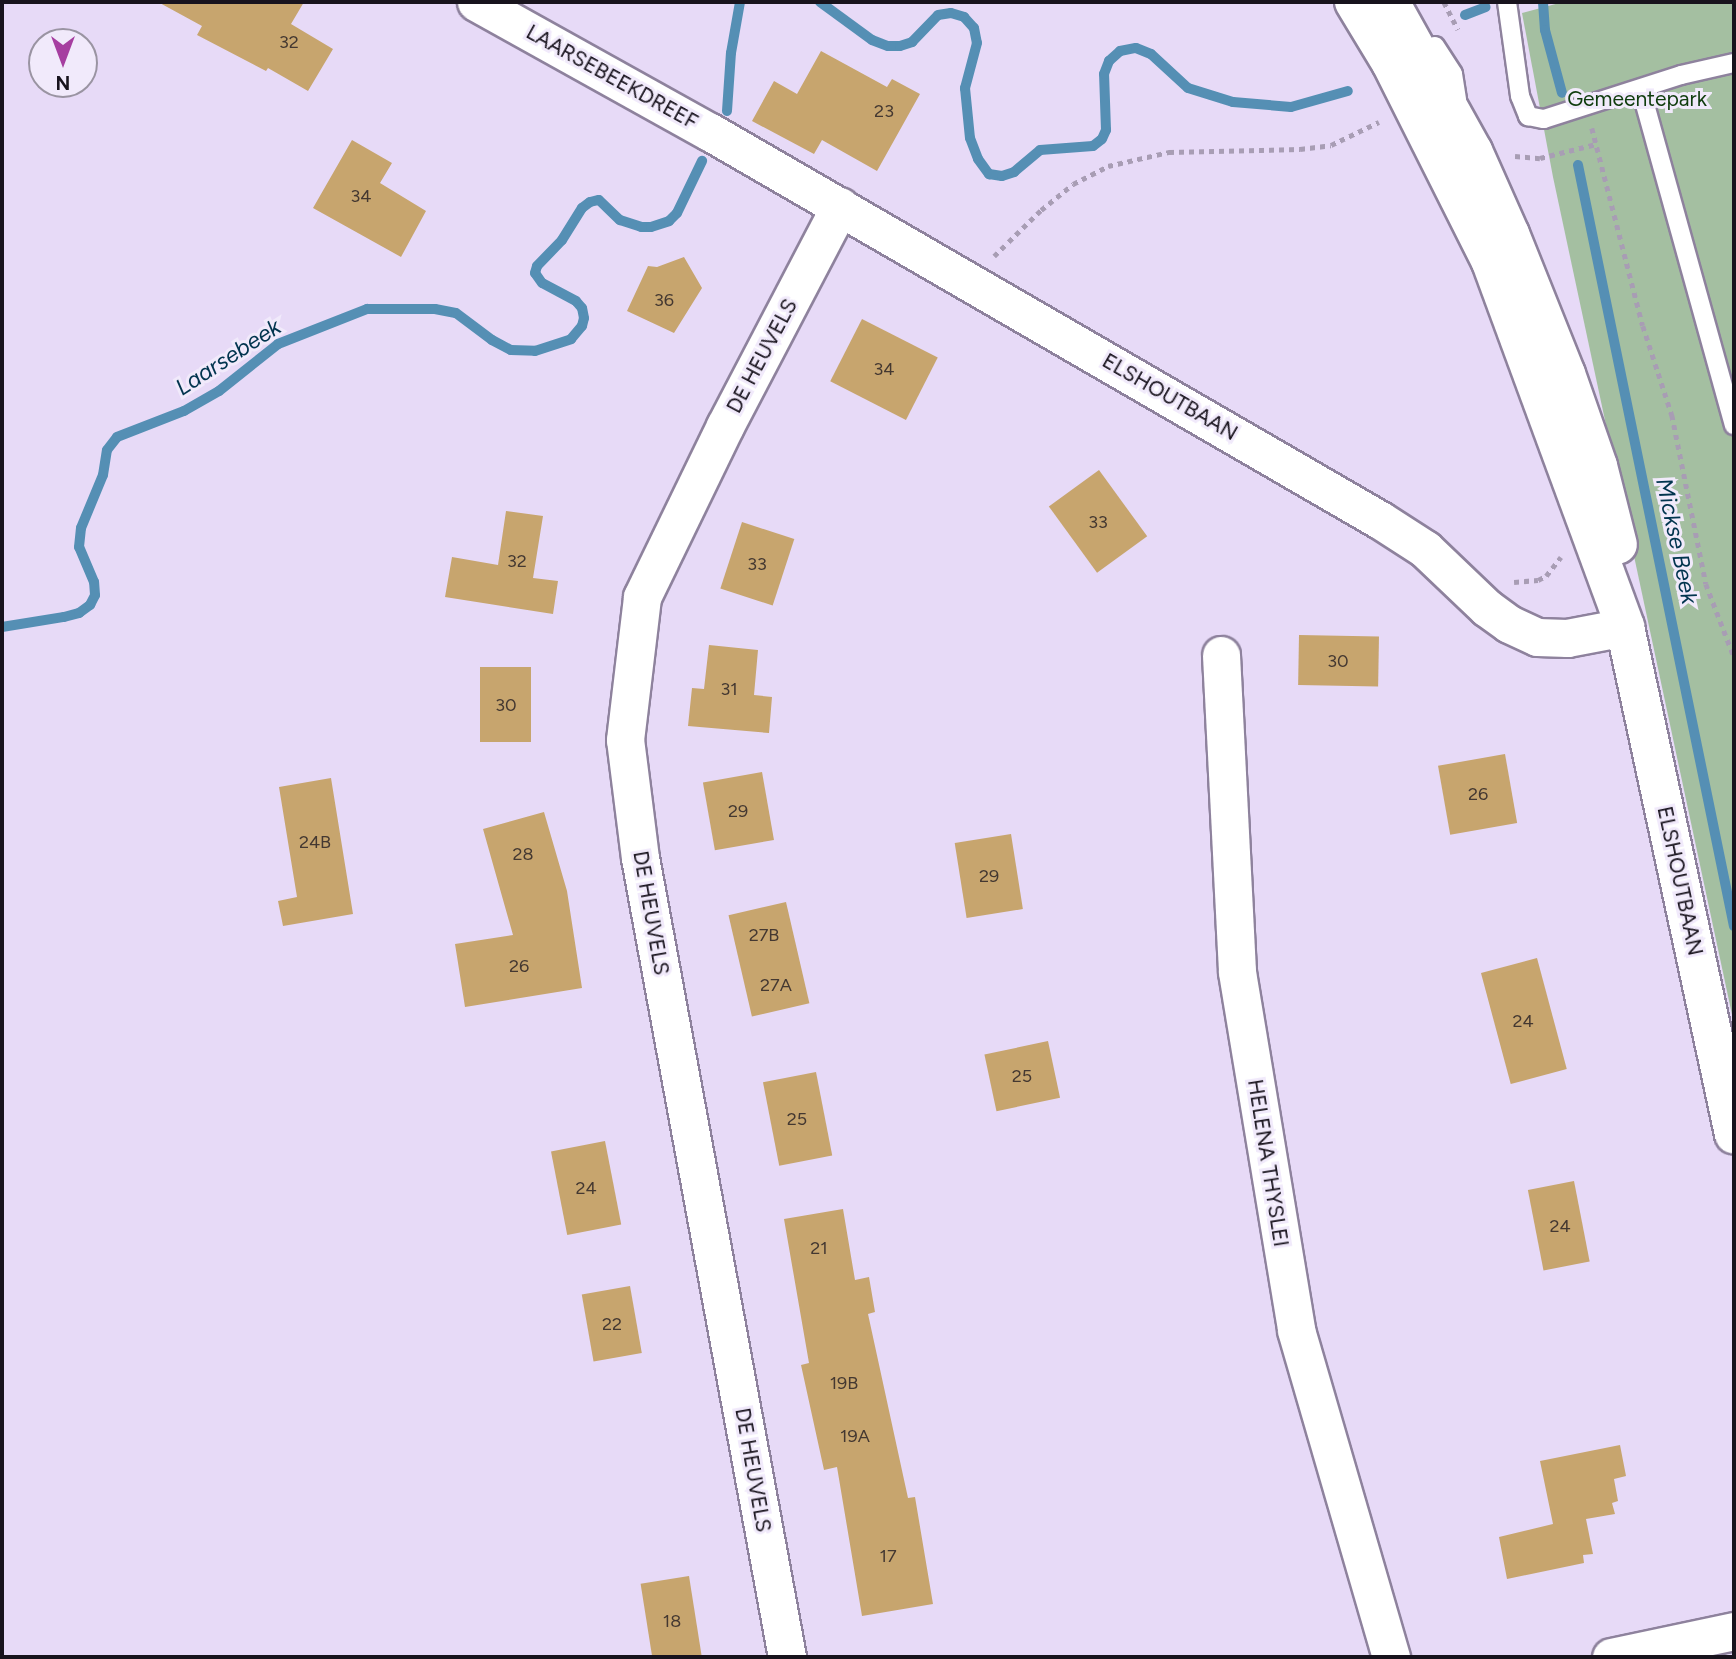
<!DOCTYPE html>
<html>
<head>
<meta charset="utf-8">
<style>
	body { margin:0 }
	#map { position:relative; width:1736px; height:1659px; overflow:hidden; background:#e7daf7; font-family:Figtree,sans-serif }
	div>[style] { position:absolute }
	.green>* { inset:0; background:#a4bfa1 }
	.stream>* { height:10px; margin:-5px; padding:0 5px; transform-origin:5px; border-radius:5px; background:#558fb4 }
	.building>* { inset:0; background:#c7a56e; transform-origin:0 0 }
	.path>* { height:4.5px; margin-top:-2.25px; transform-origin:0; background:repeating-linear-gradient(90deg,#a89db4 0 5px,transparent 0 10px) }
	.roads { filter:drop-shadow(2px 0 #8e829d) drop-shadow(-2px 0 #8e829d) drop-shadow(0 2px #8e829d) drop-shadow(0 -2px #8e829d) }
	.service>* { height:18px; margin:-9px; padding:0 9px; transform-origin:9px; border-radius:9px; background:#fff }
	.minor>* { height:37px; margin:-18.5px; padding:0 18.5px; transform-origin:18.5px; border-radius:18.5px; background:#fff }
	.secondary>* { height:38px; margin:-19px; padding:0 19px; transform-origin:19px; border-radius:19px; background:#fff }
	span { translate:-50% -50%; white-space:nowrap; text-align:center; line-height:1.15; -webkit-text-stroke:6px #f1eafb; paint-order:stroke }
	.number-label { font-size:18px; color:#443831 }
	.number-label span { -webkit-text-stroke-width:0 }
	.street-label { font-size:21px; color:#18131d }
	.park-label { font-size:21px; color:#0f3c0d }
	.water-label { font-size:23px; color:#01344e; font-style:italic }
	.frame { position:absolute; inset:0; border:4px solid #18131d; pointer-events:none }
	.north { position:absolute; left:28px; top:28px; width:70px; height:70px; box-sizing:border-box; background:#f1eafb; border:2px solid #9a94a2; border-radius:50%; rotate:180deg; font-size:19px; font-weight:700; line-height:28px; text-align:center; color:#18131d }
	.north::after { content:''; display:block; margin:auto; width:24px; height:32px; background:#a63ea0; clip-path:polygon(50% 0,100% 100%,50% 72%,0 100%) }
</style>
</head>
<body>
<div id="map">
	<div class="green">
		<div style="clip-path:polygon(1563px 2px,1734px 2px,1734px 1024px,1553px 177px,1522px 13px)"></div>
	</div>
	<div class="stream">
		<div style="left:820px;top:2px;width:64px;rotate:36.2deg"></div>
		<div style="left:872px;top:40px;width:17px;rotate:21deg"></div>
		<div style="left:888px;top:46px;width:12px"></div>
		<div style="left:900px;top:46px;width:13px;rotate:-18deg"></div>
		<div style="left:912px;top:42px;width:37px;rotate:-46deg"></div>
		<div style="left:938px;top:15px;width:13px;rotate:-9deg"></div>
		<div style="left:951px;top:13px;width:14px;rotate:17deg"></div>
		<div style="left:964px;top:17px;width:15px;rotate:48deg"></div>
		<div style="left:974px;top:28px;width:15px;rotate:79deg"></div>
		<div style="left:977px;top:43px;width:47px;rotate:104.9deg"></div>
		<div style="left:965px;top:88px;width:50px;rotate:84.3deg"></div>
		<div style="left:970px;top:138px;width:22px;rotate:69deg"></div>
		<div style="left:978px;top:159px;width:19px;rotate:54deg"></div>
		<div style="left:989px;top:174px;width:13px;rotate:9deg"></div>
		<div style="left:1002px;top:176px;width:13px;rotate:-18deg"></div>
		<div style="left:1014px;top:172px;width:34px;rotate:-40deg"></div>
		<div style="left:1040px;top:150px;width:53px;rotate:-4.3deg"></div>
		<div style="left:1093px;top:146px;width:11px;rotate:-38deg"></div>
		<div style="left:1102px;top:139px;width:10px;rotate:-66deg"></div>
		<div style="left:1106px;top:130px;width:56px;rotate:-92deg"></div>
		<div style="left:1104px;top:74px;width:14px;rotate:-69deg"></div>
		<div style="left:1109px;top:61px;width:15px;rotate:-42deg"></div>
		<div style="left:1120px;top:51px;width:16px;rotate:-11deg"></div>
		<div style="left:1136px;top:48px;width:16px;rotate:22deg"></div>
		<div style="left:1151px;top:54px;width:50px;rotate:42.6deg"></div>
		<div style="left:1188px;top:88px;width:47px;rotate:17.3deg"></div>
		<div style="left:1233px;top:102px;width:58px;rotate:4.9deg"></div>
		<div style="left:1291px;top:107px;width:59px;rotate:-15.7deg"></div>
		<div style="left:1543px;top:2px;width:28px;rotate:86deg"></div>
		<div style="left:1545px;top:30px;width:65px;rotate:74.9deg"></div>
		<div style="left:1465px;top:15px;width:22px;rotate:-21deg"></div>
		<div style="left:727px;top:111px;width:58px;rotate:-86.1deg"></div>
		<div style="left:731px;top:53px;width:52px;rotate:-80deg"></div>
		<div style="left:1578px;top:165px;width:777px;rotate:78.42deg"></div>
		<div style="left:2px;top:627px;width:63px;rotate:-9.2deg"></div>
		<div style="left:64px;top:617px;width:16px;rotate:-15deg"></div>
		<div style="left:79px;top:613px;width:14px;rotate:-36deg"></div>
		<div style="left:90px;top:605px;width:11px;rotate:-63deg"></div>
		<div style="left:95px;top:595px;width:13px;rotate:-94deg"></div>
		<div style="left:94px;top:582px;width:38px;rotate:-113deg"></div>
		<div style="left:79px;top:547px;width:19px;rotate:-84deg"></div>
		<div style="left:81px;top:528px;width:57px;rotate:-67.5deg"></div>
		<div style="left:103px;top:475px;width:25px;rotate:-81deg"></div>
		<div style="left:107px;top:450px;width:16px;rotate:-52deg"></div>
		<div style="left:117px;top:437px;width:72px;rotate:-21.2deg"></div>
		<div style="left:184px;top:411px;width:40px;rotate:-29.7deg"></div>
		<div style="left:219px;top:391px;width:75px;rotate:-38.5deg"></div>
		<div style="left:278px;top:344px;width:96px;rotate:-21.5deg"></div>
		<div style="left:367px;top:309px;width:68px"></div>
		<div style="left:435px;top:309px;width:21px;rotate:11deg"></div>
		<div style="left:456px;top:313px;width:45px;rotate:36.9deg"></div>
		<div style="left:492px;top:340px;width:21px;rotate:28deg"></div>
		<div style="left:511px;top:350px;width:24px;rotate:2deg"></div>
		<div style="left:535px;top:351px;width:38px;rotate:-18deg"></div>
		<div style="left:571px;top:339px;width:17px;rotate:-50deg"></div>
		<div style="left:582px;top:326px;width:8px;rotate:-76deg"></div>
		<div style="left:584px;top:318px;width:10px;rotate:-101deg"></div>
		<div style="left:582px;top:308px;width:9px;rotate:-131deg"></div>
		<div style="left:576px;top:301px;width:38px;rotate:-152deg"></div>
		<div style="left:542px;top:283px;width:12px;rotate:-125deg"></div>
		<div style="left:535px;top:273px;width:7px;rotate:-74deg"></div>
		<div style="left:537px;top:266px;width:36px;rotate:-46deg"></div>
		<div style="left:562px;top:240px;width:38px;rotate:-58deg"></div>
		<div style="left:582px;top:208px;width:10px;rotate:-37deg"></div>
		<div style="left:590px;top:202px;width:9px;rotate:-13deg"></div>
		<div style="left:599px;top:200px;width:29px;rotate:44deg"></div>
		<div style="left:620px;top:220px;width:22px;rotate:18deg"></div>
		<div style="left:641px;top:227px;width:10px"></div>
		<div style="left:651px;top:227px;width:19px;rotate:-18deg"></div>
		<div style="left:669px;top:221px;width:11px;rotate:-45deg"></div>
		<div style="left:677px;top:213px;width:58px;rotate:-64.3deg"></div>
	</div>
	<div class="building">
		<div style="clip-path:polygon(158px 2px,304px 2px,291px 24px,333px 49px,308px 91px,268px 68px,266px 71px,197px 35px,202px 26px)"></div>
		<div style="clip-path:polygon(821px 51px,887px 87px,892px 79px,920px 94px,877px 171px,822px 140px,814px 154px,752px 121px,774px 81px,797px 94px)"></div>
		<div style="clip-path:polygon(352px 140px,392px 163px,380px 183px,426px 211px,401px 257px,313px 208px)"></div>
		<div style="clip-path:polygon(684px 257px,702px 288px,674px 333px,627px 311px,648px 266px,657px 267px)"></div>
		<div style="left:862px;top:319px;width:85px;height:70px;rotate:27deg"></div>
		<div style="left:1099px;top:470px;width:82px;height:62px;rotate:54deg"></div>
		<div style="clip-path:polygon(506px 511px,543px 516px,533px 578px,558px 581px,553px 614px,445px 597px,452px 557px,498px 565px)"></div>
		<div style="left:742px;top:522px;width:55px;height:70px;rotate:18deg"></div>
		<div style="left:1299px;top:635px;width:80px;height:50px;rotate:1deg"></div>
		<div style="clip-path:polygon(709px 645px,758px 650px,754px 695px,772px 697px,769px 733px,688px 726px,692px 688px,704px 689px)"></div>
		<div style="left:531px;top:667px;width:75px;height:51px;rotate:90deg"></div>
		<div style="left:1505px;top:754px;width:70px;height:68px;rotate:80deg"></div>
		<div style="left:762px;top:772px;width:69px;height:60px;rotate:80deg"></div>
		<div style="clip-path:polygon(331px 778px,353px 914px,283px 926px,278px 901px,297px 897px,279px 787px)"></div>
		<div style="clip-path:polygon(544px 812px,567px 891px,582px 988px,465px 1007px,455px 944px,513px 935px,483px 829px)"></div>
		<div style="left:1011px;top:834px;width:76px;height:57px;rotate:81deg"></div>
		<div style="left:786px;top:902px;width:104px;height:59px;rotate:77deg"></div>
		<div style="left:1537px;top:958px;width:115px;height:58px;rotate:75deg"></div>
		<div style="left:1048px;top:1041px;width:58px;height:65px;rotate:78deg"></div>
		<div style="left:816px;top:1072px;width:85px;height:54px;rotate:79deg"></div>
		<div style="left:605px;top:1141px;width:85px;height:55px;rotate:79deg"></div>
		<div style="left:1574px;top:1181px;width:82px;height:47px;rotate:79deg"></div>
		<div style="clip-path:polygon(843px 1209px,855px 1280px,869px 1277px,875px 1312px,868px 1314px,908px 1498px,915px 1497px,933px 1604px,862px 1616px,837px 1467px,824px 1470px,801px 1365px,809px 1363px,784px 1219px)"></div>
		<div style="left:630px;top:1286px;width:68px;height:49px;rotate:80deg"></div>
		<div style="clip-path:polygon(1620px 1445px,1626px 1476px,1614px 1479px,1618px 1501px,1612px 1503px,1615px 1514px,1586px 1519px,1593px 1554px,1583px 1555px,1584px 1563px,1507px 1579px,1499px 1537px,1553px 1524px,1540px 1461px)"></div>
		<div style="left:689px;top:1576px;width:82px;height:49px;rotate:81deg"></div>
	</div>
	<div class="path">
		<div style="left:1444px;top:2px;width:31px;rotate:63deg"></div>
		<div style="left:1592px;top:128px;width:204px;rotate:75.6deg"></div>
		<div style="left:1643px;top:326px;width:94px;rotate:72deg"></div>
		<div style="left:1672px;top:415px;width:172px;rotate:78.6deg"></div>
		<div style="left:1706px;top:584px;width:78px;rotate:69deg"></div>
		<div style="left:1515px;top:156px;width:25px;rotate:5deg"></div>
		<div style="left:1540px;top:158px;width:58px;rotate:-14deg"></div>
		<div style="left:994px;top:256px;width:66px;rotate:-44.4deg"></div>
		<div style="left:1041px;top:210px;width:41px;rotate:-39.1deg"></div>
		<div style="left:1073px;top:184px;width:39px;rotate:-27deg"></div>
		<div style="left:1108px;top:166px;width:63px;rotate:-12.9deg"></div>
		<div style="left:1169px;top:152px;width:131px;rotate:-1.3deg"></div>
		<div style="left:1300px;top:149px;width:31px;rotate:-7deg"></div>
		<div style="left:1331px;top:145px;width:53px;rotate:-25.6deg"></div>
		<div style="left:1514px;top:582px;width:24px;rotate:-5deg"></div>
		<div style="left:1538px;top:580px;width:9px;rotate:-27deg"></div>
		<div style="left:1546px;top:576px;width:24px;rotate:-52deg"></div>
	</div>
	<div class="roads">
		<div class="service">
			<div style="left:1507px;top:2px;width:95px;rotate:82.1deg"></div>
			<div style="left:1520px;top:96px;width:22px;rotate:68deg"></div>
			<div style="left:1528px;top:116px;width:16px;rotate:11deg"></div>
			<div style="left:1544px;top:119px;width:144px;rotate:-17.8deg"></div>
			<div style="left:1681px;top:75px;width:54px;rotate:-12.8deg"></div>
			<div style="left:1435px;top:46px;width:33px;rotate:57deg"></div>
			<div style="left:1453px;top:74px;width:26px;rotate:81deg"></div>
			<div style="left:1641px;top:90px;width:348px;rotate:74.5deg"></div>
		</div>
		<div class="minor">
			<div style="left:476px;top:2px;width:268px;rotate:29.1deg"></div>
			<div style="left:710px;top:132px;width:774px;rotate:30.08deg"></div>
			<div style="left:1380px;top:520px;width:54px;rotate:32.8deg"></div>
			<div style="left:1425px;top:549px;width:86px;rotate:43.6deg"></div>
			<div style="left:1487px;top:608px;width:27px;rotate:36deg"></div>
			<div style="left:1509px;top:624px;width:31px;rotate:25deg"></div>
			<div style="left:1537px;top:637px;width:30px;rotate:2deg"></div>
			<div style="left:1567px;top:638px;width:59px;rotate:-10.7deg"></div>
			<div style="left:1221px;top:655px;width:317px;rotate:87.1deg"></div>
			<div style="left:1237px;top:972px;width:363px;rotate:80.6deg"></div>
			<div style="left:1296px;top:1330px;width:341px;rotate:73.8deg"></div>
			<div style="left:787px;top:1657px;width:812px;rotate:-100.42deg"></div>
			<div style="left:640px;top:858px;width:119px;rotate:-97.2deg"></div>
			<div style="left:625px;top:740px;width:144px;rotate:-83.2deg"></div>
			<div style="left:642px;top:597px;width:190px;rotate:-64.1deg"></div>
			<div style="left:725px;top:426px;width:248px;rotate:-62.4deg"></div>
			<div style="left:1611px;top:1657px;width:126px;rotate:-11.9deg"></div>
		</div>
		<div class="secondary">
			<div style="left:1354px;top:2px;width:71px;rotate:58.8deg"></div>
			<div style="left:1391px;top:63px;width:223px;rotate:63.3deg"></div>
			<div style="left:1491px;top:262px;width:389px;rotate:69.8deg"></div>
			<div style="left:1625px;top:627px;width:519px;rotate:77.87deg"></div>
			<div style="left:1390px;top:2px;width:171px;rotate:60.9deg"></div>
			<div style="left:1473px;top:151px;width:91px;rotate:66deg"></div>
			<div style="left:1510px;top:234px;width:151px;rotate:68.2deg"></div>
			<div style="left:1566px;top:374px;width:97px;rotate:70.8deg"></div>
			<div style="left:1598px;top:466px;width:81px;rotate:75.8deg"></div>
		</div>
	</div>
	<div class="number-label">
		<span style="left:289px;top:42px">32</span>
		<span style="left:884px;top:111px">23</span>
		<span style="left:361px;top:196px">34</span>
		<span style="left:664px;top:300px">36</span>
		<span style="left:884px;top:369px">34</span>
		<span style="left:1098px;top:522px">33</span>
		<span style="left:517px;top:561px">32</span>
		<span style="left:757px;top:564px">33</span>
		<span style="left:1338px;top:661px">30</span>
		<span style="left:729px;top:689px">31</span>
		<span style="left:506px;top:705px">30</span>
		<span style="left:1478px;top:794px">26</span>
		<span style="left:738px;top:811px">29</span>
		<span style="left:315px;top:842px">24B</span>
		<span style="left:523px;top:854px">28</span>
		<span style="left:989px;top:876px">29</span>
		<span style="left:764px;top:935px">27B</span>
		<span style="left:519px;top:966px">26</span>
		<span style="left:776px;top:985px">27A</span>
		<span style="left:1523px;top:1021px">24</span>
		<span style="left:1022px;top:1076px">25</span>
		<span style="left:797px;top:1119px">25</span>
		<span style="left:586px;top:1188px">24</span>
		<span style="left:1560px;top:1226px">24</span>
		<span style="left:819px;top:1248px">21</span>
		<span style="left:612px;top:1324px">22</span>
		<span style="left:844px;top:1383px">19B</span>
		<span style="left:855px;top:1436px">19A</span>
		<span style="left:888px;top:1556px">17</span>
		<span style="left:672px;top:1621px">18</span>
	</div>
	<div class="street-label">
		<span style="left:612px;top:77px;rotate:29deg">LAARSEBEEKDREEF</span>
		<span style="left:762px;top:356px;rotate:-62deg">DE HEUVELS</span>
		<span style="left:1170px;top:397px;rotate:30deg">ELSHOUTBAAN</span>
		<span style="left:1680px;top:881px;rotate:78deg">ELSHOUTBAAN</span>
		<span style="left:651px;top:913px;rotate:80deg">DE HEUVELS</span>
		<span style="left:1268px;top:1163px;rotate:81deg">HELENA THYSLEI</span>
		<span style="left:753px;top:1470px;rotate:80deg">DE HEUVELS</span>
	</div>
	<div class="park-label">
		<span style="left:1637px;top:99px">Gemeentepark</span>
	</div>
	<div class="water-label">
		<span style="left:228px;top:357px;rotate:-33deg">Laarsebeek</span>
		<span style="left:1677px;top:541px;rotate:78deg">Mickse Beek</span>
	</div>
	<div class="frame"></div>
	<div class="north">N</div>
</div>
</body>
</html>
